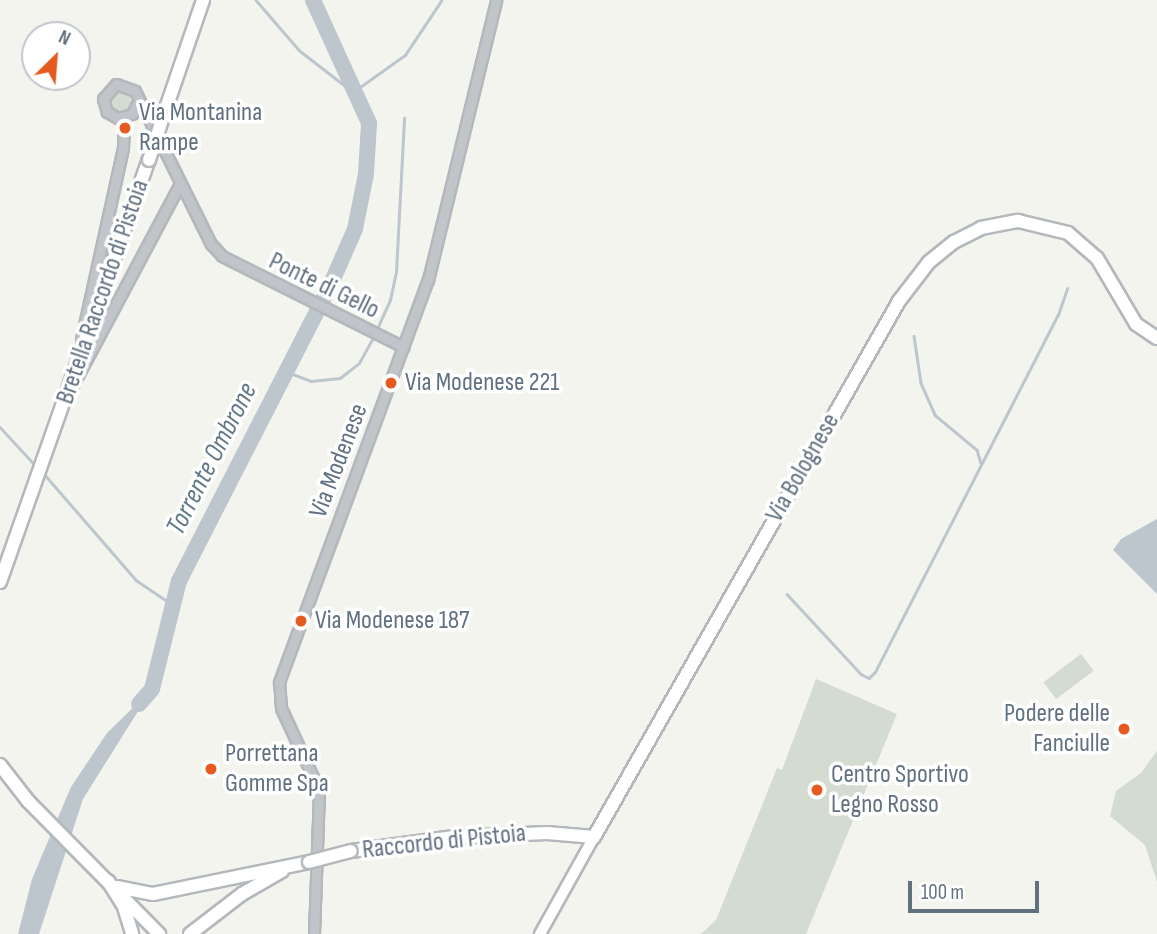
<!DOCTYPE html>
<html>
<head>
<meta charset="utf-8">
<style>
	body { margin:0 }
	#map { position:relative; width:1157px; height:934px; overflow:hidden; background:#f4f4ef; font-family:"Sofia Sans Condensed",sans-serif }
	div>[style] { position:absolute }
	.green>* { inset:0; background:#d4dbd1; transform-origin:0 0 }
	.round { border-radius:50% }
	.water>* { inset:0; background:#bcc6cc }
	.stream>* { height:2.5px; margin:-1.25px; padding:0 1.25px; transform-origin:1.25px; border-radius:1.25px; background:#bcc6cc }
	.river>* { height:16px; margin:-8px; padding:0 8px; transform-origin:8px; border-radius:8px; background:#bcc6cc }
	.roads { filter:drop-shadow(2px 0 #b3b8bc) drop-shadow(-2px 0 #b3b8bc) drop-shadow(0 2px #b3b8bc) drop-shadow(0 -2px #b3b8bc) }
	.tertiary>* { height:9px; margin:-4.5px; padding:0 4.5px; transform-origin:4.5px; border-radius:4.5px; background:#c1c4c8 }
	.secondary>* { height:10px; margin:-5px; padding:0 5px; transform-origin:5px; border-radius:5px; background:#fff }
	.primary>* { height:12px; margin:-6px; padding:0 6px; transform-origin:6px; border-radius:6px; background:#fff }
	.trunk>* { height:12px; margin:-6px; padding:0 6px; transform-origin:6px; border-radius:6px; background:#fff }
	.bridges { filter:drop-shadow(2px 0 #b4b8bc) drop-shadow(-2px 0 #b4b8bc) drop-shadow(0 2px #b4b8bc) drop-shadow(0 -2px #b4b8bc) }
	.primary-bridge>* { height:12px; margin:-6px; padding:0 6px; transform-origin:6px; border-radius:6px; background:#fff }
	.dots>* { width:19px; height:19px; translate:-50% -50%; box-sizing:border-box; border:4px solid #fff; border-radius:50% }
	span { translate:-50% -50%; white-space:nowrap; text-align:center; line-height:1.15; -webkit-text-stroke:7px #fff; paint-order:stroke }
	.poi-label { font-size:26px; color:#627181 }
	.left { translate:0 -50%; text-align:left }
	.right { translate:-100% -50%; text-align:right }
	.street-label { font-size:26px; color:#627181 }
	.water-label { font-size:28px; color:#637a86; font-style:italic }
	.north { position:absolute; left:21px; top:21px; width:70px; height:70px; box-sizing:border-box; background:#fff; border:2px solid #c0c6cd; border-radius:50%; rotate:25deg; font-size:19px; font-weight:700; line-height:28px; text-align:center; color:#627181 }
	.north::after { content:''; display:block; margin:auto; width:24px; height:32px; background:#e55a1e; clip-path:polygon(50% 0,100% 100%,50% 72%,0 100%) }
	.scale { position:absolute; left:908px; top:881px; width:131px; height:32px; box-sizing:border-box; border:4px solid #627181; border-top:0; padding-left:9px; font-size:21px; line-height:24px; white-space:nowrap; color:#627181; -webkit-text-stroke:5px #fff; paint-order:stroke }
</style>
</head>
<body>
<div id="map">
	<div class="green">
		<div class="round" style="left:111px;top:91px;width:20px;height:20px"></div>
		<div style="left:1081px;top:654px;width:21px;height:47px;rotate:53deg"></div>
		<div style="clip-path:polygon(816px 679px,897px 714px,806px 934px,701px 934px,716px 920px,777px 768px,782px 770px)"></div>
		<div style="clip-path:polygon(1157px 751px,1157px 882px,1145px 845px,1110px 816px,1116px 791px,1141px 773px)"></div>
	</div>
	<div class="water">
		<div style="clip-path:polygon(1157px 519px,1157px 594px,1113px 550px,1121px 539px)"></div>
		<div style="clip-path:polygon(152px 689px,83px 799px,39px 934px,18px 934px,32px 879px,71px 787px,107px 733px)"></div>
	</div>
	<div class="stream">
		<div style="left:256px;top:0;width:66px;rotate:49.3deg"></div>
		<div style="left:299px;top:50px;width:68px;rotate:37.9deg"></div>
		<div style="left:353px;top:92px;width:64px;rotate:-35.4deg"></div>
		<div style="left:405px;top:55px;width:65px;rotate:-56.3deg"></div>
		<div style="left:914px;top:336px;width:48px;rotate:81.5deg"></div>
		<div style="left:921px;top:383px;width:35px;rotate:66deg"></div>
		<div style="left:935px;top:415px;width:55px;rotate:39.8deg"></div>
		<div style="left:977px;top:450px;width:14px;rotate:73deg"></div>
		<div style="left:285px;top:371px;width:28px;rotate:21deg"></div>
		<div style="left:311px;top:381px;width:29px;rotate:-6deg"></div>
		<div style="left:340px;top:378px;width:24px;rotate:-38deg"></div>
		<div style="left:359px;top:363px;width:26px;rotate:-61deg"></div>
		<div style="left:372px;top:340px;width:44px;rotate:-65.8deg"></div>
		<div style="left:390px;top:300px;width:29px;rotate:-78deg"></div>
		<div style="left:396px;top:272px;width:154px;rotate:-87deg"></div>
		<div style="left:0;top:427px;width:50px;rotate:47.4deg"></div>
		<div style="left:46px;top:476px;width:138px;rotate:49.1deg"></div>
		<div style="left:136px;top:580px;width:45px;rotate:34deg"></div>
		<div style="left:787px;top:594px;width:109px;rotate:47.2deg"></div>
		<div style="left:861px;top:674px;width:9px;rotate:27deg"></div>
		<div style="left:869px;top:678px;width:8px;rotate:-45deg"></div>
		<div style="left:875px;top:672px;width:401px;rotate:-62.9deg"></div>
		<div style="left:1058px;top:315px;width:28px;rotate:-71deg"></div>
	</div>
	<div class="river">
		<div style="left:139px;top:704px;width:20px;rotate:-49deg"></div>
		<div style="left:152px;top:689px;width:111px;rotate:-76deg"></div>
		<div style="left:179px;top:581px;width:331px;rotate:-62.9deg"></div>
		<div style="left:330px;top:286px;width:62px;rotate:-66.3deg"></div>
		<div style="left:355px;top:229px;width:56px;rotate:-78.7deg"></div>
		<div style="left:366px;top:174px;width:51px;rotate:-86.6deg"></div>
		<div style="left:369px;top:123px;width:135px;rotate:-114.5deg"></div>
	</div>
	<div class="roads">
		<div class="tertiary">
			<div style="left:138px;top:102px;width:13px;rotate:117deg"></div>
			<div style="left:132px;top:114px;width:15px;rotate:164deg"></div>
			<div style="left:118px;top:118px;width:13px;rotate:-151deg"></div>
			<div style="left:107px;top:112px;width:14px;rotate:-107deg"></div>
			<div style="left:103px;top:99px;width:20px;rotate:-49deg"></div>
			<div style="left:116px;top:84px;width:20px;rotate:20deg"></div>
			<div style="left:135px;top:91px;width:171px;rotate:63.6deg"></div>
			<div style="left:211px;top:244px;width:16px;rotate:47deg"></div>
			<div style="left:222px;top:256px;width:203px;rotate:26.6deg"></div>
			<div style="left:81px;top:339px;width:196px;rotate:-77.6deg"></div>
			<div style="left:123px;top:148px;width:30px;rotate:-88deg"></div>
			<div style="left:73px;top:385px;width:228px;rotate:-62deg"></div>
			<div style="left:314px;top:934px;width:144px;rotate:-88deg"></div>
			<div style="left:319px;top:790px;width:90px;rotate:-114.9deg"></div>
			<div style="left:281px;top:708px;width:26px;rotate:-94deg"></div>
			<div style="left:279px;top:682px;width:429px;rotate:-69.7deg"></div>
			<div style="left:428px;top:280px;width:288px;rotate:-76.3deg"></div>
		</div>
		<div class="secondary">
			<div style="left:540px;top:934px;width:111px;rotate:-60.9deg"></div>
		</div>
		<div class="primary">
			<div style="left:163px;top:117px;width:124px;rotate:-71.1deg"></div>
			<div style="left:0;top:582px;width:448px;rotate:-70.6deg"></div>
			<div style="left:0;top:765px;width:46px;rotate:52.1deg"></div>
			<div style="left:28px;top:801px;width:187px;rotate:45.4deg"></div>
			<div style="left:351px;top:851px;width:104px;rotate:-7.7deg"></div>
			<div style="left:454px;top:837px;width:93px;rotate:-2.5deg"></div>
			<div style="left:547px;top:833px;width:47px;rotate:4.9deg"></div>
			<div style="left:594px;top:837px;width:617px;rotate:-60.36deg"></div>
			<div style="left:899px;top:301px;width:49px;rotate:-52.4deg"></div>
			<div style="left:929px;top:262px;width:32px;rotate:-39deg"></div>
			<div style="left:954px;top:242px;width:30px;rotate:-27deg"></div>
			<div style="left:981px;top:228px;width:38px;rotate:-11deg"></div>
			<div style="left:1018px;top:221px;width:51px;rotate:13.5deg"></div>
			<div style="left:1068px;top:233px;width:38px;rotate:41deg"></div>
			<div style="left:1097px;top:258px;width:77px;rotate:59.4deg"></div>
			<div style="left:1136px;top:324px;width:25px;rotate:34deg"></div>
			<div style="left:117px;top:887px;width:37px;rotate:11deg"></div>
			<div style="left:153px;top:894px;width:159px;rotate:-11.6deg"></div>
			<div style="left:190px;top:934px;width:66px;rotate:-37.6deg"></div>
			<div style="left:242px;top:894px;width:46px;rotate:-29.9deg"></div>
		</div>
		<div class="trunk">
			<div style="left:108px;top:881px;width:31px;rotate:58deg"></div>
			<div style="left:124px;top:907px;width:28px;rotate:73deg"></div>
		</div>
	</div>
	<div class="bridges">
		<div class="primary-bridge">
			<div style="left:149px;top:160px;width:45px;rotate:-72deg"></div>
			<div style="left:309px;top:862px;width:43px;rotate:-14.7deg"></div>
		</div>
	</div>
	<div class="dots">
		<div style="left:125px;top:128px;background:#e55a1e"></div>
		<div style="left:391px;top:383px;background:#e55a1e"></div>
		<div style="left:301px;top:621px;background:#e55a1e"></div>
		<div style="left:1124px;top:729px;background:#e55a1e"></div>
		<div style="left:211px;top:769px;background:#e55a1e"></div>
		<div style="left:817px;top:790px;background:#e55a1e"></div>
	</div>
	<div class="poi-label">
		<span class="left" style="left:139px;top:128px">Via Montanina<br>Rampe</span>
		<span class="left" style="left:405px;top:383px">Via Modenese 221</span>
		<span class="left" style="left:315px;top:621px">Via Modenese 187</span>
		<span class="right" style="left:1110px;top:729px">Podere delle<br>Fanciulle</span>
		<span class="left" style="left:225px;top:769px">Porrettana<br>Gomme Spa</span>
		<span class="left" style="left:831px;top:790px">Centro Sportivo<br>Legno Rosso</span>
	</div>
	<div class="street-label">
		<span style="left:324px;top:286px;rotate:26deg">Ponte di Gello</span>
		<span style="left:103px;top:292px;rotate:-71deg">Bretella Raccordo di Pistoia</span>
		<span style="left:339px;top:461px;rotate:-69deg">Via Modenese</span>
		<span style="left:803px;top:468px;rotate:-60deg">Via Bolognese</span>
		<span style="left:444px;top:842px;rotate:-6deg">Raccordo di Pistoia</span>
	</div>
	<div class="water-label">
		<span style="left:212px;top:459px;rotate:-63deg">Torrente Ombrone</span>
	</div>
	<div class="north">N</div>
	<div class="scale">100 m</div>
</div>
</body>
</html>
